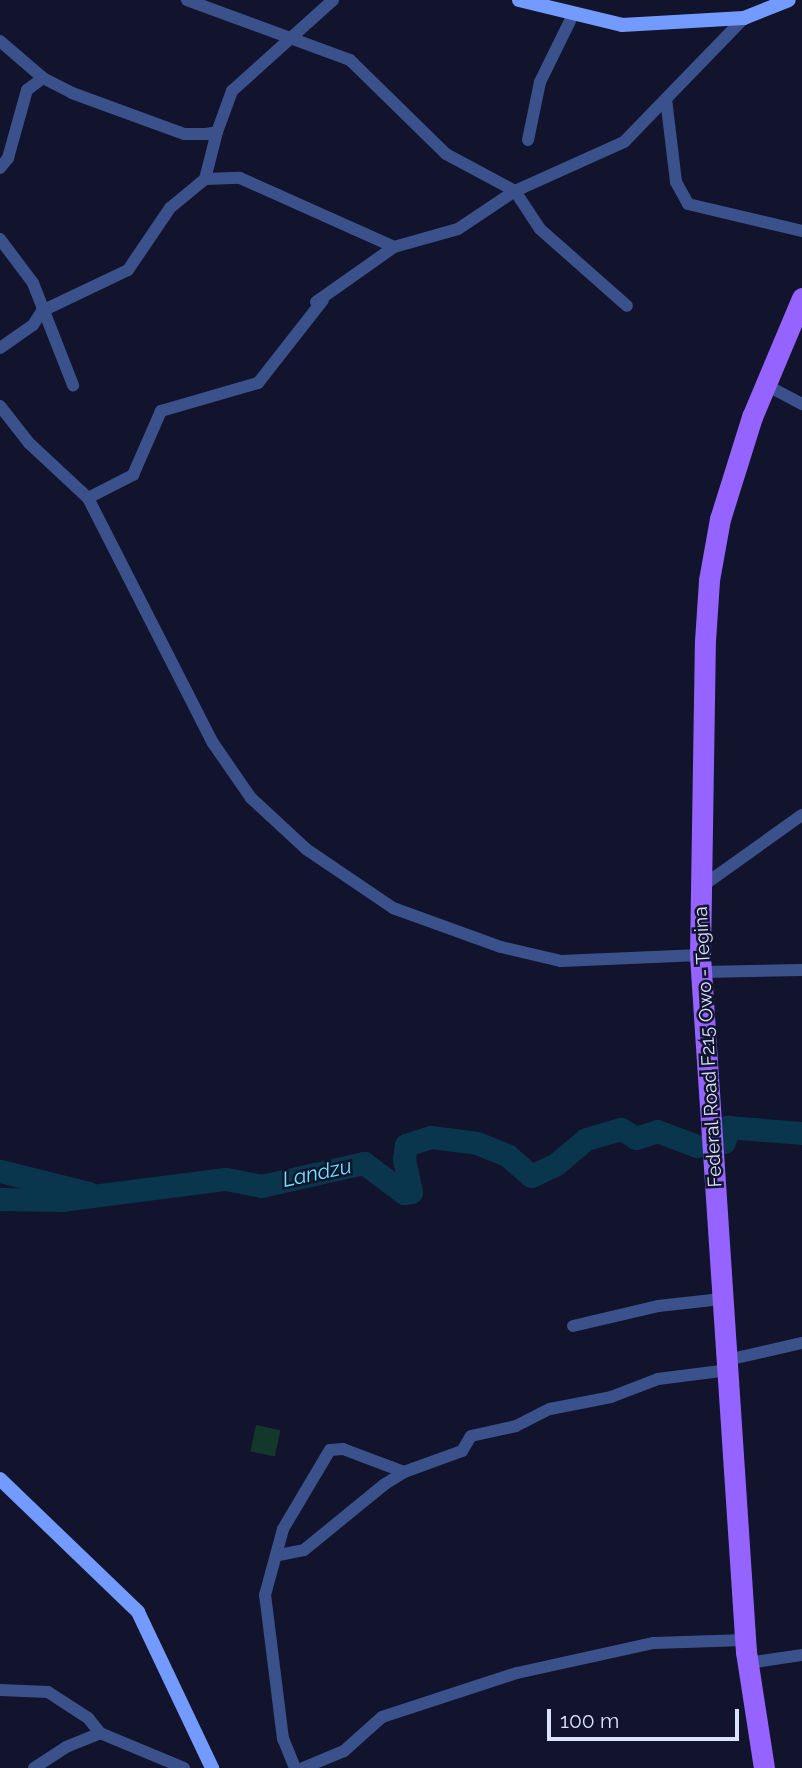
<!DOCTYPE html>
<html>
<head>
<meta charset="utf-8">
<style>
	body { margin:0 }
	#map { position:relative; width:802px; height:1768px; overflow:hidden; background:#11142c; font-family:Raleway,sans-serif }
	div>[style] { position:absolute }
	.green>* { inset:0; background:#14372b; transform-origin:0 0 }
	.river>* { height:23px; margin:-11.5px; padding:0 11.5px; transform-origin:11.5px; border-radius:11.5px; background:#0a364d }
	.street>* { height:12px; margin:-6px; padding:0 6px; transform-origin:6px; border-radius:6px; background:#3b518c }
	.secondary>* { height:14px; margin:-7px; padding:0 7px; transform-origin:7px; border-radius:7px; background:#739aff }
	.primary>* { height:21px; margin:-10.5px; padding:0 10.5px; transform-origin:10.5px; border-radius:10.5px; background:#9563ff }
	span { translate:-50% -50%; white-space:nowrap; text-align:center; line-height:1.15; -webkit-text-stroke:5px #11142c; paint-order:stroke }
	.street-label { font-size:19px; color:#dce3ff }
	.water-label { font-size:21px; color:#6ae7ff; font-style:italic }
	.scale { position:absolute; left:547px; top:1709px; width:192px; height:32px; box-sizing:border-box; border:4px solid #dce3ff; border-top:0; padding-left:9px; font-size:21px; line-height:24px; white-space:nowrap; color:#dce3ff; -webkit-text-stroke:5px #11142c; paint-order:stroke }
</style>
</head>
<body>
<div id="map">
	<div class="green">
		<div style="left:256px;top:1425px;width:25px;height:27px;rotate:12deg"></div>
	</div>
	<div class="river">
		<div style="left:724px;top:1142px;width:16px;rotate:-75deg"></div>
		<div style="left:728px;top:1127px;width:74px;rotate:4.6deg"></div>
		<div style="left:0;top:1171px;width:91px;rotate:14deg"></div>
		<div style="left:0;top:1199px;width:61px;rotate:0.9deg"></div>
		<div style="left:61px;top:1200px;width:166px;rotate:-7.3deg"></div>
		<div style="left:226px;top:1179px;width:36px;rotate:11deg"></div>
		<div style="left:261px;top:1186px;width:106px;rotate:-12.6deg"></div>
		<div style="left:364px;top:1163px;width:50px;rotate:36.9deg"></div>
		<div style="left:404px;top:1193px;width:7px;rotate:-8deg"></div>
		<div style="left:411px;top:1192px;width:34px;rotate:-102deg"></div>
		<div style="left:404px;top:1159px;width:14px;rotate:-82deg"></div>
		<div style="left:406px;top:1145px;width:26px;rotate:-18deg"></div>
		<div style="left:431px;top:1137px;width:46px;rotate:7.4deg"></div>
		<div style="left:477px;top:1143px;width:32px;rotate:22deg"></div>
		<div style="left:507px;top:1155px;width:32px;rotate:41deg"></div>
		<div style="left:531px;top:1176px;width:26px;rotate:-25deg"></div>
		<div style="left:555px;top:1165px;width:40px;rotate:-40deg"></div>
		<div style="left:586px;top:1139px;width:36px;rotate:-16deg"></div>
		<div style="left:621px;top:1129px;width:17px;rotate:31deg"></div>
		<div style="left:636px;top:1138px;width:22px;rotate:-18deg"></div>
		<div style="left:657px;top:1131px;width:43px;rotate:20.6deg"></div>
	</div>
	<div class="street">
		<div style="left:187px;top:0;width:174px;rotate:20.2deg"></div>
		<div style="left:350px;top:60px;width:134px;rotate:44.4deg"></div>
		<div style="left:446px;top:154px;width:78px;rotate:28.2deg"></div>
		<div style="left:515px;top:191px;width:45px;rotate:56.7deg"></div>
		<div style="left:540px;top:229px;width:116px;rotate:41.5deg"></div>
		<div style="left:0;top:41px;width:57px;rotate:40.7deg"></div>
		<div style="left:43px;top:78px;width:33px;rotate:27deg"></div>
		<div style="left:72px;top:93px;width:119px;rotate:20.1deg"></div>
		<div style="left:184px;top:134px;width:22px"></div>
		<div style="left:206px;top:134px;width:11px;rotate:-10deg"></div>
		<div style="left:217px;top:132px;width:44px;rotate:-69.9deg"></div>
		<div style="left:232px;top:91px;width:136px;rotate:-42deg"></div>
		<div style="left:666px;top:99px;width:84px;rotate:83.1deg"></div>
		<div style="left:676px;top:182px;width:25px;rotate:61deg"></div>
		<div style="left:688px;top:204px;width:117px;rotate:13.3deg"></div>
		<div style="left:528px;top:140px;width:59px;rotate:-78.3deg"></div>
		<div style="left:540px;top:82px;width:75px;rotate:-63.8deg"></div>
		<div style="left:0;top:168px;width:13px;rotate:-51deg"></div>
		<div style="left:8px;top:158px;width:71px;rotate:-74.4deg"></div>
		<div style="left:27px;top:90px;width:20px;rotate:-37deg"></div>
		<div style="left:205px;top:179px;width:49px;rotate:-75.7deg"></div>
		<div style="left:0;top:239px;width:55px;rotate:53.1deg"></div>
		<div style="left:33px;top:283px;width:110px;rotate:68.6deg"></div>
		<div style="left:316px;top:302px;width:95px;rotate:-35.2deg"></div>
		<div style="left:394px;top:247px;width:66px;rotate:-15.7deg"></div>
		<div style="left:458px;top:229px;width:69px;rotate:-33.7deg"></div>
		<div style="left:515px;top:191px;width:120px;rotate:-24.2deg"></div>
		<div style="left:624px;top:142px;width:173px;rotate:-45.9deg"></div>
		<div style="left:0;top:348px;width:40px;rotate:-34.9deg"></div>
		<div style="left:33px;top:325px;width:17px;rotate:-57deg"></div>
		<div style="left:42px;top:311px;width:95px;rotate:-25.5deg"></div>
		<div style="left:128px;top:270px;width:75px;rotate:-55.9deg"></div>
		<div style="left:170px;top:208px;width:45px;rotate:-39.6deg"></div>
		<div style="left:205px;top:179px;width:35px;rotate:-2deg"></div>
		<div style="left:240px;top:178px;width:169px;rotate:24.1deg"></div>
		<div style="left:766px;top:385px;width:41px;rotate:27.8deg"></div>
		<div style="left:0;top:406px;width:47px;rotate:51.9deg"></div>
		<div style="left:29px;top:443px;width:81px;rotate:43deg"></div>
		<div style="left:88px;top:498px;width:275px;rotate:63deg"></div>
		<div style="left:213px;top:743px;width:67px;rotate:55.4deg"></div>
		<div style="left:251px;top:798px;width:75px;rotate:42.8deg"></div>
		<div style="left:306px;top:849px;width:105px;rotate:34.1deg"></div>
		<div style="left:393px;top:908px;width:115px;rotate:19.9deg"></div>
		<div style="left:501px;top:947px;width:62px;rotate:13.1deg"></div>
		<div style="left:561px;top:961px;width:139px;rotate:-2.5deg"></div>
		<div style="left:88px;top:498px;width:51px;rotate:-27.1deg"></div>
		<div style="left:133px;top:475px;width:70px;rotate:-66.4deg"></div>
		<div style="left:161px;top:411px;width:101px;rotate:-16.1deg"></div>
		<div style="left:258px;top:383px;width:105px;rotate:-51.9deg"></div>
		<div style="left:701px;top:887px;width:124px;rotate:-35.5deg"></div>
		<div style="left:701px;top:972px;width:101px;rotate:-1.1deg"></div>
		<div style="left:573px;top:1326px;width:87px;rotate:-13.2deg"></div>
		<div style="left:658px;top:1306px;width:64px;rotate:-6.2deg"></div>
		<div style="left:727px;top:1360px;width:77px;rotate:-12.8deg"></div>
		<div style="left:279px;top:1555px;width:25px;rotate:-11deg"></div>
		<div style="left:304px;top:1550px;width:104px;rotate:-39.2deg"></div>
		<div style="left:385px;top:1484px;width:22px;rotate:-32deg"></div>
		<div style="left:404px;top:1472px;width:62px;rotate:-19.9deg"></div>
		<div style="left:462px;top:1451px;width:17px;rotate:-59deg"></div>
		<div style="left:471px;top:1436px;width:46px;rotate:-12.5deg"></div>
		<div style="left:516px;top:1426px;width:38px;rotate:-27deg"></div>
		<div style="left:550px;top:1409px;width:62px;rotate:-11.1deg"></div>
		<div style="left:611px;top:1397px;width:50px;rotate:-21deg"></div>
		<div style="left:658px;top:1379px;width:71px;rotate:-7.3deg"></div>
		<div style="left:748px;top:1663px;width:55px;rotate:-8.4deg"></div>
		<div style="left:0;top:1690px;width:48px;rotate:2.4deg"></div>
		<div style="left:48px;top:1692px;width:48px;rotate:33deg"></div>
		<div style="left:88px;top:1718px;width:19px;rotate:51deg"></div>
		<div style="left:100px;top:1733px;width:91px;rotate:22.6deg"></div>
		<div style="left:34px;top:1768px;width:38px;rotate:-33deg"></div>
		<div style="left:66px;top:1747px;width:37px;rotate:-22deg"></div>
		<div style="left:295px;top:1768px;width:31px;rotate:-112deg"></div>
		<div style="left:283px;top:1739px;width:145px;rotate:-97.1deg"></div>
		<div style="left:265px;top:1595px;width:68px;rotate:-74.7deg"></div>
		<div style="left:283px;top:1529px;width:92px;rotate:-59.3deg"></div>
		<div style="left:330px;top:1450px;width:13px;rotate:-4deg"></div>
		<div style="left:343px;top:1449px;width:65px;rotate:20.7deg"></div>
		<div style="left:303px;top:1768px;width:44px;rotate:-22.5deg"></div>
		<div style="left:344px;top:1751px;width:51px;rotate:-41.8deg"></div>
		<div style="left:382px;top:1717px;width:142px;rotate:-18.1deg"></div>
		<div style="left:517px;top:1673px;width:140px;rotate:-12.4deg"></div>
		<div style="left:654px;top:1643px;width:91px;rotate:-1.9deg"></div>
	</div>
	<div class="secondary">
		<div style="left:519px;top:0;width:106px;rotate:13.6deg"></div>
		<div style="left:622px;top:25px;width:122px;rotate:-3.3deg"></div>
		<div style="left:744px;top:18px;width:48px;rotate:-21.8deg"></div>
		<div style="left:0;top:1479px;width:192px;rotate:43.9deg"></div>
		<div style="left:138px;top:1612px;width:173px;rotate:64.6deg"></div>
	</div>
	<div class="primary">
		<div style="left:764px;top:1768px;width:117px;rotate:-98.8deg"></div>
		<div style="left:746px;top:1652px;width:699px;rotate:-93.78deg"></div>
		<div style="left:700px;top:955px;width:314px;rotate:-89.1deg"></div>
		<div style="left:705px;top:641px;width:61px;rotate:-86.2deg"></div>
		<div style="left:709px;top:580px;width:62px;rotate:-79.8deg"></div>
		<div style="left:720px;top:519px;width:107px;rotate:-72.6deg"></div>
		<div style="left:752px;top:417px;width:129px;rotate:-67.2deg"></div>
	</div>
	<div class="street-label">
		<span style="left:708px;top:1047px;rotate:-93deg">Federal Road F215 Owo - Tegina</span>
	</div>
	<div class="water-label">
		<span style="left:317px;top:1173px;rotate:-12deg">Landzu</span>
	</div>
	<div class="scale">100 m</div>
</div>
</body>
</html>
